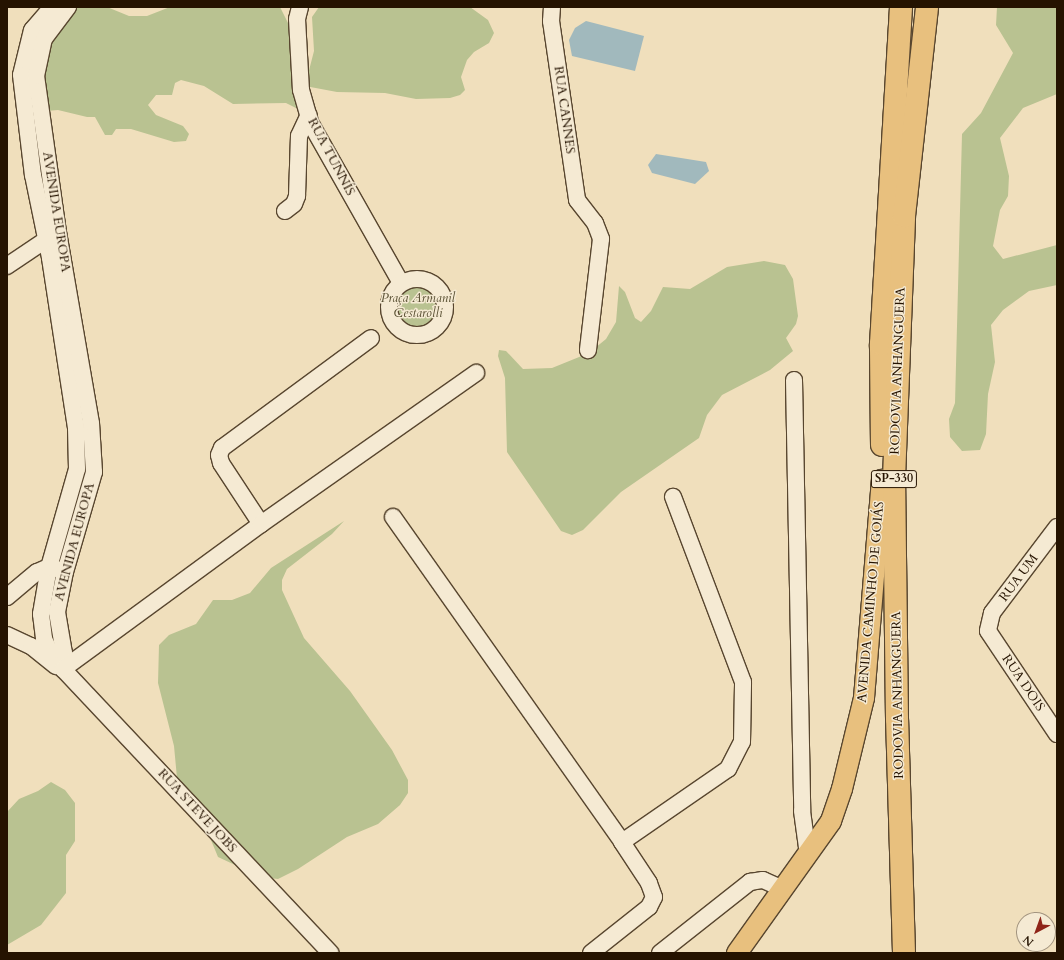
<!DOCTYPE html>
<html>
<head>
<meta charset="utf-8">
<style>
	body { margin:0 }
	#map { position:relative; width:1064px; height:960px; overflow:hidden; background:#f0dfbc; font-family:Cardo,serif }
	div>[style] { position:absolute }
	.green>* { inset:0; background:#b9c291 }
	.round { border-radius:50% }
	.water>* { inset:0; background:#a1b9bd }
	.roads { filter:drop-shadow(1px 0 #58462f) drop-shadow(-1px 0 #58462f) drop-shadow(0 1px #58462f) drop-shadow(0 -1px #58462f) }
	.minor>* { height:16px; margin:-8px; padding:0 8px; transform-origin:8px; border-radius:8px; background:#f5ead3 }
	.minor>.ring { margin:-8px; padding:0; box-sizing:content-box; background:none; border:16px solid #f5ead3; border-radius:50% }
	.major>* { height:20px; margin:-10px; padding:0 10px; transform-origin:10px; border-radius:10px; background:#e8c07e }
	.highway>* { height:22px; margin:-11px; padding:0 11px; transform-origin:11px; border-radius:11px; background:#e8c07e }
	span { translate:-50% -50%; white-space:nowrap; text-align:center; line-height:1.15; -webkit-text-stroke:3px #f5ead3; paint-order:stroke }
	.shield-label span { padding:1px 3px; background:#f5ead3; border:1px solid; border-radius:3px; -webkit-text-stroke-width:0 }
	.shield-label { font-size:12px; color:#251300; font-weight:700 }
	.street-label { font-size:13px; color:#251300 }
	.park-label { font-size:13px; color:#595033; font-style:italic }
	.frame { position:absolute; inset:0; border:8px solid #251300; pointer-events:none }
	.north { position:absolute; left:1016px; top:912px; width:40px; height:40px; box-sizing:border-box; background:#f5ead3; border:1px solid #a2947f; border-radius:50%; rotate:221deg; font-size:11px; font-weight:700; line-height:16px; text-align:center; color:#251300 }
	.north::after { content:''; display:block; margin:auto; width:14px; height:18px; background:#8f2418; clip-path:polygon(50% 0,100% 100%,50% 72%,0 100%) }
</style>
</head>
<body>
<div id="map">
	<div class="green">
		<div style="clip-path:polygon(67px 7px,107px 7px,129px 16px,147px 16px,170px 7px,280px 7px,289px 25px,303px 97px,300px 110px,286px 103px,233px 104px,204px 86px,181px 80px,175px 83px,172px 95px,156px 95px,148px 105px,156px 115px,183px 126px,189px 134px,186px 141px,174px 142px,131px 129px,116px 129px,112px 135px,105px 135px,95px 117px,87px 117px,58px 110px,46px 111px,39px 71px)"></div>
		<div style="clip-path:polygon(319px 7px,470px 7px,488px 20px,494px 33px,489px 43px,474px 52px,467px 60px,461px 77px,465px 90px,460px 95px,450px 98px,416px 99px,385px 93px,337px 92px,305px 86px,314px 51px,312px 17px)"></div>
		<div style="clip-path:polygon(997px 7px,1057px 7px,1057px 94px,1023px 108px,1000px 138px,1009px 176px,1008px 196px,1000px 210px,993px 246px,1003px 259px,1057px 245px,1057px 285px,1029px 291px,1003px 310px,991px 325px,995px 362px,988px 394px,986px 434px,980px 450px,962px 451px,950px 437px,949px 419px,955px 403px,962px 134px,981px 113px,1013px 53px,996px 25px)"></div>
		<div style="clip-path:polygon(764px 261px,785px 265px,793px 279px,798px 316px,796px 324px,786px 338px,793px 351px,770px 370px,722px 395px,707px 415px,699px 438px,621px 492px,583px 530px,572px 535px,561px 531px,507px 452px,505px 378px,498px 356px,499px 350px,506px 351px,523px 369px,552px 368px,589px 353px,606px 339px,616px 322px,619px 286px,625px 292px,635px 318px,641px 322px,651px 311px,663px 287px,690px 289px,727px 267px)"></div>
		<div class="round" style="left:392px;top:282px;width:50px;height:50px"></div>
		<div style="clip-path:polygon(344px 521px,332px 534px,287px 569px,282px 580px,282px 590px,304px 638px,350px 691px,392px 750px,408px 780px,408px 793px,400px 805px,378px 824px,347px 837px,298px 869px,278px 879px,261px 877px,218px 857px,201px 816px,177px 778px,174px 746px,158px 683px,159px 645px,169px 635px,196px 624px,213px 600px,232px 600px,250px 593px,271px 568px)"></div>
		<div style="clip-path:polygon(51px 782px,65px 790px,75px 803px,75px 841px,66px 855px,66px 893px,41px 925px,7px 945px,7px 812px,19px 799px,38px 791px)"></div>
	</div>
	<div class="water">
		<div style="clip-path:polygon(586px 21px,644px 36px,635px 71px,572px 56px,569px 40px,575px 28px)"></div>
		<div style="clip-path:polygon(656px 154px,706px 162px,709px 171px,695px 184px,652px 173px,648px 165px)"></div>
	</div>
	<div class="roads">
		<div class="minor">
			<div style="left:52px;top:7px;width:30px;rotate:131deg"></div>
			<div style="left:32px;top:30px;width:46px;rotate:103.7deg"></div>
			<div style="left:21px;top:75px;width:101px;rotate:83.2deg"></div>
			<div style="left:33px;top:175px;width:85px;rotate:78.4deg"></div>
			<div style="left:50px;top:258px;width:172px;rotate:81.3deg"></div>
			<div style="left:76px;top:428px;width:41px;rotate:88.6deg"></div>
			<div style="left:77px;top:469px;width:102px;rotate:105.9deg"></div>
			<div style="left:49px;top:567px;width:48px;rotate:99.7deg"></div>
			<div style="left:41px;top:614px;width:25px;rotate:83deg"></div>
			<div style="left:44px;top:639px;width:19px;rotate:65deg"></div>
			<div style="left:52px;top:656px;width:17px;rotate:50deg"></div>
			<div style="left:63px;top:669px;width:390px;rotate:46.7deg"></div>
			<div style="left:300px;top:7px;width:12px;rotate:104deg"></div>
			<div style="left:297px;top:19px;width:71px;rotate:86.8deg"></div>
			<div style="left:301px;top:90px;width:35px;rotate:74deg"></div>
			<div style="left:311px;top:124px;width:183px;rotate:60.5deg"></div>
			<div style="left:552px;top:7px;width:14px;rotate:94deg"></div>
			<div style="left:551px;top:21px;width:181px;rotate:81.7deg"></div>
			<div style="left:577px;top:200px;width:29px;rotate:52deg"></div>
			<div style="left:595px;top:223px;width:17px;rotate:69deg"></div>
			<div style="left:601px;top:239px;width:112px;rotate:96.7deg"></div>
			<div style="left:285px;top:211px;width:11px;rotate:-38deg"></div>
			<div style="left:294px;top:204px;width:9px;rotate:-69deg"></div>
			<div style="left:297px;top:196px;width:60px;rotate:-88.1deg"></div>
			<div style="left:299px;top:136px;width:23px;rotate:-65deg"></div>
			<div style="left:7px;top:266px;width:55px;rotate:-34deg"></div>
			<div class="ring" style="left:389px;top:279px;width:40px;height:40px"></div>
			<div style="left:794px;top:380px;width:431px;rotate:88.9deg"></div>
			<div style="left:802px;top:811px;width:44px;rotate:82.2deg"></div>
			<div style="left:393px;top:517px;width:398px;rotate:54.8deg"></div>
			<div style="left:622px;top:842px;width:129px;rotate:-34.6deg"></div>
			<div style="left:728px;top:769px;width:30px;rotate:-63deg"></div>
			<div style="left:742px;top:742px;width:60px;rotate:-89deg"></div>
			<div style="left:743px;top:682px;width:198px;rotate:-110.7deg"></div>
			<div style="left:261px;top:524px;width:73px;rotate:-123.3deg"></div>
			<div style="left:221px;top:463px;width:8px;rotate:-104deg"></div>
			<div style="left:219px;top:455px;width:8px;rotate:-67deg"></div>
			<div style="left:222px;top:448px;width:185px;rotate:-36.4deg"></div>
			<div style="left:1057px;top:527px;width:108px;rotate:127.1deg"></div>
			<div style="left:992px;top:613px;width:18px;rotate:103deg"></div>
			<div style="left:988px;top:631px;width:124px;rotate:56.2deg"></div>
			<div style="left:7px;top:597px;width:39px;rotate:-40deg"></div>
			<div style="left:37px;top:572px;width:13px;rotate:-23deg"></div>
			<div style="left:49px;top:567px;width:8px;rotate:14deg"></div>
			<div style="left:7px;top:635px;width:26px;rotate:25deg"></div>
			<div style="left:31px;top:646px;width:32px;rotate:39deg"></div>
			<div style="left:63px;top:669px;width:16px;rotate:-86deg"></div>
			<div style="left:64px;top:653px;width:42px;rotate:-99.7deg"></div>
			<div style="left:57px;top:612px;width:41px;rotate:-78.7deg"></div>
			<div style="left:65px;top:572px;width:104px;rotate:-73.8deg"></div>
			<div style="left:94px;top:472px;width:49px;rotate:-93.5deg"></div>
			<div style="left:91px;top:423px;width:194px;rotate:-99.8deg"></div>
			<div style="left:58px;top:232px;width:158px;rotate:-98deg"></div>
			<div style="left:36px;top:76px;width:38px;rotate:-78deg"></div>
			<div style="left:44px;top:39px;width:40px;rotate:-53deg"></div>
			<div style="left:63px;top:669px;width:245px;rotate:-36.2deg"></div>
			<div style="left:261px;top:524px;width:263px;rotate:-35.1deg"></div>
			<div style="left:591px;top:953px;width:74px;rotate:-38.4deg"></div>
			<div style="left:649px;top:907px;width:11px;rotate:-63deg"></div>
			<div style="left:654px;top:897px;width:15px;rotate:-110deg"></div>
			<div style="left:649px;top:883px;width:49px;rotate:-123.4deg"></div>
			<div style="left:660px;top:953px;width:115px;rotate:-38.3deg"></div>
			<div style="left:750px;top:882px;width:13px;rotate:-9deg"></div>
			<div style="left:763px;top:880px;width:22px;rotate:24deg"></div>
		</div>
		<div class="major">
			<div style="left:737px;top:953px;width:162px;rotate:-54.5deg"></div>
			<div style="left:831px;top:821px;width:34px;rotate:-71deg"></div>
			<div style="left:842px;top:789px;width:94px;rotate:-76.4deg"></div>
			<div style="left:864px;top:698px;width:219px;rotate:-85.3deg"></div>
		</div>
		<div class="highway">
			<div style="left:882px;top:445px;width:101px;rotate:-90.6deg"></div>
			<div style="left:881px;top:344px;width:338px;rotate:-86.6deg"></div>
			<div style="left:904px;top:953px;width:234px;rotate:-91.7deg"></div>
			<div style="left:897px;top:719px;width:240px;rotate:-90.7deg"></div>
			<div style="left:894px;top:479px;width:263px;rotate:-87.8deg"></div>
			<div style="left:904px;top:216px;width:210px;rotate:-83.7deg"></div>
		</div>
	</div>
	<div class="shield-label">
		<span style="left:894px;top:479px">SP-330</span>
	</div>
	<div class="street-label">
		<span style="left:564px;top:110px;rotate:82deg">RUA CANNES</span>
		<span style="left:331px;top:157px;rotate:62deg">RUA TUNNÍS</span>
		<span style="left:56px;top:212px;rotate:81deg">AVENIDA EUROPA</span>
		<span style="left:898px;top:371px;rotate:-88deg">RODOVIA ANHANGUERA</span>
		<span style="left:75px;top:542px;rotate:-75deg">AVENIDA EUROPA</span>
		<span style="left:1019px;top:578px;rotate:-53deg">RUA UM</span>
		<span style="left:871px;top:602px;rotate:-85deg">AVENIDA CAMINHO DE GOIÁS</span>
		<span style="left:1023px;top:683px;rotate:56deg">RUA DOIS</span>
		<span style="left:898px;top:695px;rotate:-91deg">RODOVIA ANHANGUERA</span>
		<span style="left:197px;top:811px;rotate:47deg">RUA STEVE JOBS</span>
	</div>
	<div class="park-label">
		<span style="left:418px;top:306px">Praça Armanil<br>Cestarolli</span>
	</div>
	<div class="frame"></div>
	<div class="north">N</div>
</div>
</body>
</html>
